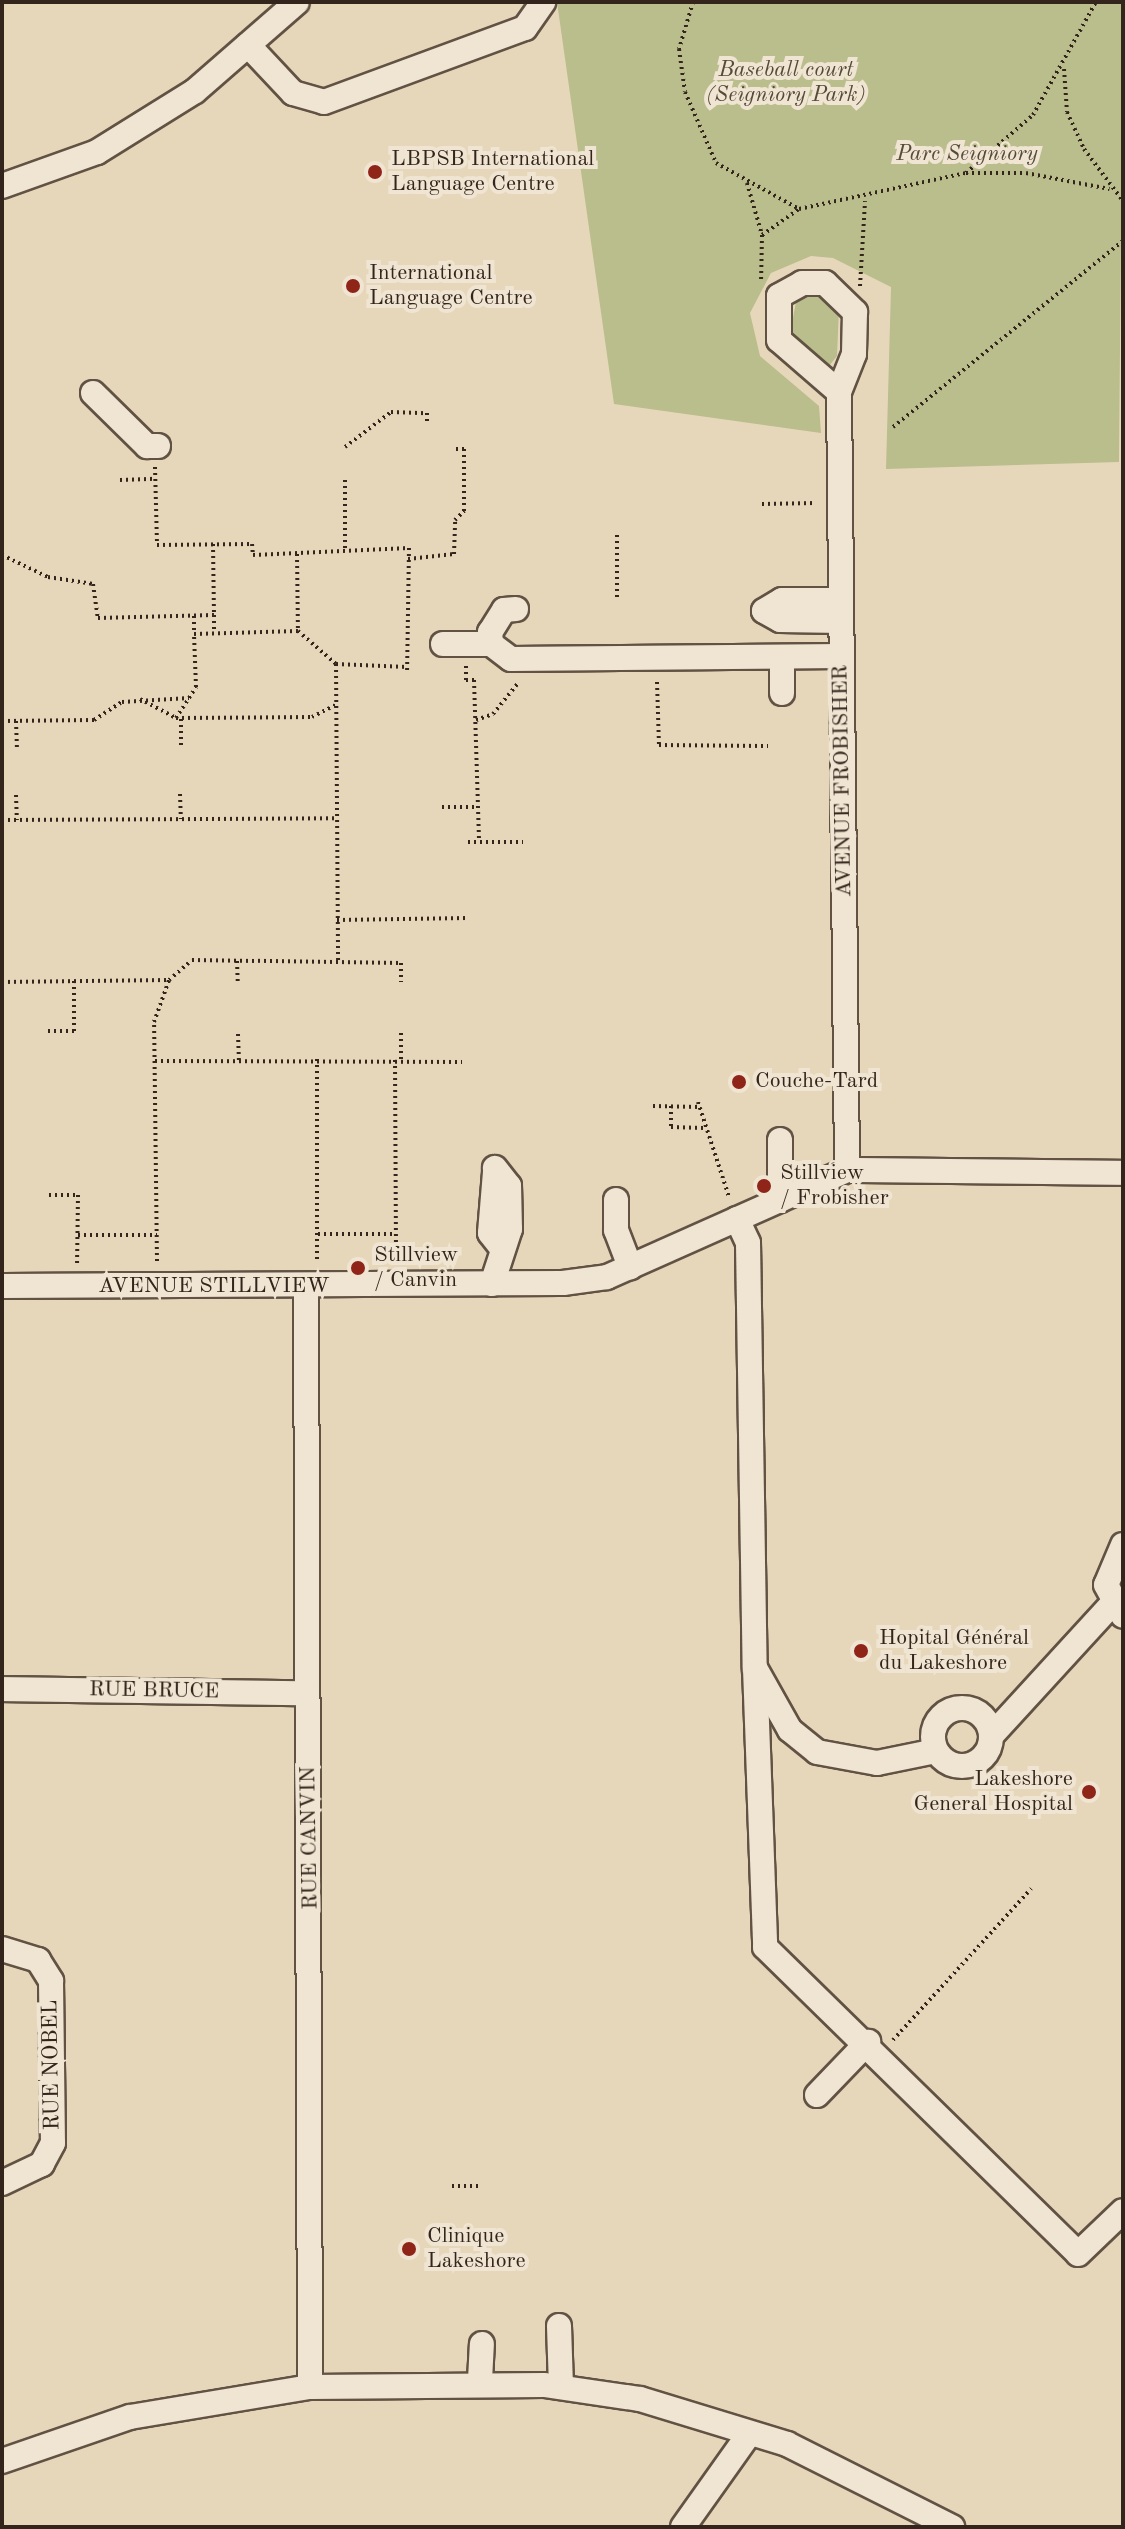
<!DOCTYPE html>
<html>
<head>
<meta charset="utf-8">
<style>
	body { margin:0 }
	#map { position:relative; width:1125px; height:2529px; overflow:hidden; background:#e7d7ba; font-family:"Old Standard TT",serif }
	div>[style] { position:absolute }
	.green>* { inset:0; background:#babd8c }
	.path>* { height:4px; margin-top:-2px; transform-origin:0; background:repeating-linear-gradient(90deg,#34251c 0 2px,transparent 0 6px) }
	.roads { filter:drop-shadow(2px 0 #615244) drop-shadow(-2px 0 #615244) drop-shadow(0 2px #615244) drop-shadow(0 -2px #615244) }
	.minor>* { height:24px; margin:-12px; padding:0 12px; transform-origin:12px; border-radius:12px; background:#efe5d2 }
	.minor>.ring { margin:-12px; padding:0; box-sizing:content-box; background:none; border:24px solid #efe5d2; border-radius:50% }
	.dots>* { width:22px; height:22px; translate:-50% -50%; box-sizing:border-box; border:4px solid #efe5d2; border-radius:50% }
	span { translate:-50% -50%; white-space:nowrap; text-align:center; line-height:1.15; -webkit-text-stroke:8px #efe5d2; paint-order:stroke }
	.park-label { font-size:22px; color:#564b38; font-style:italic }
	.poi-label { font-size:22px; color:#34251c }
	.left { translate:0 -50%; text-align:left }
	.right { translate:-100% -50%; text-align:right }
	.street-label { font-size:22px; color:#34251c }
	.frame { position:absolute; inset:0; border:4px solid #34251c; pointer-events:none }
</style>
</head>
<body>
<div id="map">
	<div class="green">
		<div style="clip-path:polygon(557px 2px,1123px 2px,1119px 462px,886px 469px,891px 287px,833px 258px,811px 256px,771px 273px,750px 313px,760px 356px,819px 406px,821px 433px,614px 404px)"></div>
		<div style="clip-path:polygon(820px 292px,839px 308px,837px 356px,829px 366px,790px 333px,797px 297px)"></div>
	</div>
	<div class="path">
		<div style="left:693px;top:2px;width:49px;rotate:106.6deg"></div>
		<div style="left:679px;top:49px;width:43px;rotate:82.1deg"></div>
		<div style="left:685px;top:92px;width:77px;rotate:66.4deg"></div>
		<div style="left:716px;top:163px;width:95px;rotate:29deg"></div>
		<div style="left:1064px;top:69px;width:43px;rotate:86deg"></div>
		<div style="left:1067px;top:112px;width:41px;rotate:65.3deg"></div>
		<div style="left:1084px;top:149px;width:65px;rotate:53.1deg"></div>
		<div style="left:966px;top:173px;width:60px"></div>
		<div style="left:1026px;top:173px;width:85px;rotate:10.9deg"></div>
		<div style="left:747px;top:183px;width:54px;rotate:73.9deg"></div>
		<div style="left:762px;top:235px;width:47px;rotate:91.2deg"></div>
		<div style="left:762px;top:235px;width:45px;rotate:-35.1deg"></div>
		<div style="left:799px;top:209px;width:171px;rotate:-12.2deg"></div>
		<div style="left:966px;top:173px;width:89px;rotate:-40.9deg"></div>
		<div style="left:1033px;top:115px;width:129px;rotate:-60.9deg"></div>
		<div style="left:860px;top:286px;width:85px;rotate:-86.6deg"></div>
		<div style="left:893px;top:427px;width:296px;rotate:-39deg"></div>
		<div style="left:345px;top:447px;width:58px;rotate:-37.3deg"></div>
		<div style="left:391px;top:412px;width:36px;rotate:2deg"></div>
		<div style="left:427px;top:413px;width:12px;rotate:90deg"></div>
		<div style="left:155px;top:467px;width:78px;rotate:88.5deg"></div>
		<div style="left:157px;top:545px;width:95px;rotate:-0.6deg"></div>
		<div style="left:252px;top:544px;width:11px;rotate:85deg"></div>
		<div style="left:253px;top:555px;width:156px;rotate:-2.6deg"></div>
		<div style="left:409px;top:548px;width:125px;rotate:90.9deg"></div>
		<div style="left:120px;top:480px;width:36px;rotate:-2deg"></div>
		<div style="left:762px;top:504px;width:54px;rotate:-1.1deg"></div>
		<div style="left:617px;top:535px;width:63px;rotate:90deg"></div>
		<div style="left:213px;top:544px;width:71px;rotate:89.2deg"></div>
		<div style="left:345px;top:548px;width:69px;rotate:-90deg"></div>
		<div style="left:297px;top:554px;width:77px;rotate:89.3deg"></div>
		<div style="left:2px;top:555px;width:51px;rotate:25.6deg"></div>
		<div style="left:48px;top:577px;width:46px;rotate:8.8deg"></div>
		<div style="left:93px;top:584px;width:34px;rotate:82deg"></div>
		<div style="left:98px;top:618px;width:116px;rotate:-1.5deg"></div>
		<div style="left:214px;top:615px;width:18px;rotate:90deg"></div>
		<div style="left:408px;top:559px;width:46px;rotate:-6.2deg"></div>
		<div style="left:454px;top:554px;width:34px;rotate:-88deg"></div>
		<div style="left:455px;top:520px;width:13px;rotate:-45deg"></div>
		<div style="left:464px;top:511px;width:62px;rotate:-90deg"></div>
		<div style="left:464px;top:449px;width:8px;rotate:180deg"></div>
		<div style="left:194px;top:616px;width:18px;rotate:90deg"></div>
		<div style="left:194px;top:634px;width:104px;rotate:-1.7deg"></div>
		<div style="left:298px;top:631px;width:50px;rotate:41deg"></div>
		<div style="left:336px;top:664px;width:71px;rotate:2.4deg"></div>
		<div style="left:336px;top:664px;width:300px;rotate:89.6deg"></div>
		<div style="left:466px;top:666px;width:14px;rotate:90deg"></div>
		<div style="left:466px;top:680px;width:8px"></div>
		<div style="left:474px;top:680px;width:162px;rotate:88.2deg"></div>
		<div style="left:657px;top:682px;width:63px;rotate:88.2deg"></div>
		<div style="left:659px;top:745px;width:109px;rotate:0.5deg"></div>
		<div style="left:140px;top:699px;width:41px;rotate:27.8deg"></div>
		<div style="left:176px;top:718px;width:136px;rotate:-0.4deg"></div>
		<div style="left:312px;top:717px;width:28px;rotate:-27deg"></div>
		<div style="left:176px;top:718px;width:37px;rotate:-57deg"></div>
		<div style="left:196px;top:687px;width:53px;rotate:-92.2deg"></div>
		<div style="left:476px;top:720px;width:18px;rotate:-19deg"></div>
		<div style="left:493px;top:714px;width:40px;rotate:-51deg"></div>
		<div style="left:2px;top:721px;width:92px;rotate:-0.6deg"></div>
		<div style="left:94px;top:720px;width:33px;rotate:-33deg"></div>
		<div style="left:122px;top:702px;width:67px;rotate:-3.4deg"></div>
		<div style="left:16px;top:721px;width:26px;rotate:88deg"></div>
		<div style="left:181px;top:745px;width:27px;rotate:-90deg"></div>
		<div style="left:180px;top:794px;width:25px;rotate:88deg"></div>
		<div style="left:16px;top:795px;width:25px;rotate:88deg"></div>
		<div style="left:442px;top:807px;width:32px"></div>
		<div style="left:2px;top:820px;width:335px;rotate:-0.3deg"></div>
		<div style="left:468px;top:842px;width:55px"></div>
		<div style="left:337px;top:920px;width:131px;rotate:-0.9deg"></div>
		<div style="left:237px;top:961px;width:23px;rotate:88deg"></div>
		<div style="left:2px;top:982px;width:167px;rotate:-0.7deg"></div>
		<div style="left:48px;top:1031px;width:26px"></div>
		<div style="left:74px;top:1031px;width:50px;rotate:-90deg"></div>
		<div style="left:401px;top:1033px;width:27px;rotate:90deg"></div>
		<div style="left:238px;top:1034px;width:26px;rotate:88deg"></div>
		<div style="left:317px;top:1059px;width:201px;rotate:90deg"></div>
		<div style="left:395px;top:1060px;width:201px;rotate:89.7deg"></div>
		<div style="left:155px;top:1061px;width:307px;rotate:0.2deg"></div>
		<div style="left:698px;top:1102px;width:100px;rotate:71.9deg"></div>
		<div style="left:653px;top:1106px;width:46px;rotate:1.2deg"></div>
		<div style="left:671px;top:1106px;width:21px;rotate:90deg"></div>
		<div style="left:671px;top:1127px;width:32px;rotate:2deg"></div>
		<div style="left:49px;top:1195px;width:29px"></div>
		<div style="left:78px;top:1195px;width:69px;rotate:90.8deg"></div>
		<div style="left:318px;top:1234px;width:78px"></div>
		<div style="left:78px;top:1235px;width:79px"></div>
		<div style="left:157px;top:1261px;width:239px;rotate:-90.7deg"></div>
		<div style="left:154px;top:1022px;width:45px;rotate:-70.3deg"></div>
		<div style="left:169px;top:980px;width:30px;rotate:-41deg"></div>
		<div style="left:192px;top:960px;width:209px;rotate:0.8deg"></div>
		<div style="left:401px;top:963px;width:19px;rotate:90deg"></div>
		<div style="left:893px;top:2040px;width:205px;rotate:-47.6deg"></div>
		<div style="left:452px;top:2186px;width:29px"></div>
	</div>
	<div class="roads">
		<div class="minor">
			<div style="left:248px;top:45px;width:66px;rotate:46.8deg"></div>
			<div style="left:293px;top:93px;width:32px;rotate:16deg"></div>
			<div style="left:324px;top:102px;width:214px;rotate:-20.2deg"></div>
			<div style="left:525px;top:28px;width:32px;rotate:-55deg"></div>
			<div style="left:2px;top:186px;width:101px;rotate:-19.7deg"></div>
			<div style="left:97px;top:152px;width:115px;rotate:-31.9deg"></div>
			<div style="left:195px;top:91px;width:135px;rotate:-41.1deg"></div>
			<div style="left:839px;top:392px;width:79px;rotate:-139.1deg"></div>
			<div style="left:779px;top:340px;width:44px;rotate:-90deg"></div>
			<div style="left:779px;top:296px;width:26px;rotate:-29deg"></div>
			<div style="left:802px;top:283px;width:23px"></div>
			<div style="left:825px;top:283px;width:42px;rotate:44deg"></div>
			<div style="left:855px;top:312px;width:42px;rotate:91.4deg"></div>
			<div style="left:854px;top:354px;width:41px;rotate:111.5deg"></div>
			<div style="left:839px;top:392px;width:778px;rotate:89.41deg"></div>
			<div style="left:93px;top:393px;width:76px;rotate:44.5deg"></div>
			<div style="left:147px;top:446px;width:11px"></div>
			<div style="left:841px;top:600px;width:59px;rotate:180deg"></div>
			<div style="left:782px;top:600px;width:21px;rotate:149deg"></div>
			<div style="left:764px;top:611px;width:18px;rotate:29deg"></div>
			<div style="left:780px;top:620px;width:61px;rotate:0.9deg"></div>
			<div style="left:516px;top:609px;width:12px;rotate:175deg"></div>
			<div style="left:504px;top:610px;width:26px;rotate:122deg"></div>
			<div style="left:490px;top:632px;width:12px;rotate:85deg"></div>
			<div style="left:491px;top:644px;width:25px;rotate:37deg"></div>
			<div style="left:511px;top:659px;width:331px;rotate:-0.5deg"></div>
			<div style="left:443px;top:644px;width:48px"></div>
			<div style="left:782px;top:693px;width:36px;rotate:-90deg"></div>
			<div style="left:495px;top:1172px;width:61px;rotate:94.7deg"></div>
			<div style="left:490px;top:1233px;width:16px;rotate:52deg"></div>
			<div style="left:616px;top:1200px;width:30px;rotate:90deg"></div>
			<div style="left:616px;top:1230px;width:40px;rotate:69deg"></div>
			<div style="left:780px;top:1200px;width:60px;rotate:-90deg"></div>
			<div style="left:737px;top:1219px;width:26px;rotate:65deg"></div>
			<div style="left:748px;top:1243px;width:425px;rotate:89.1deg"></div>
			<div style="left:755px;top:1668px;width:71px;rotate:60.6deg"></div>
			<div style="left:790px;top:1730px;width:35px;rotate:39deg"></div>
			<div style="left:817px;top:1752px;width:61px;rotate:10.4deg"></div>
			<div style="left:877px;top:1763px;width:60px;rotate:-11.5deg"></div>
			<div style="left:492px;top:1284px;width:58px;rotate:-71.9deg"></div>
			<div style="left:510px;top:1229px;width:43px;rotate:-91.3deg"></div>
			<div style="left:509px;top:1186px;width:23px;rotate:-128deg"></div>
			<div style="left:2px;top:1286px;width:561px;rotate:-0.31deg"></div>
			<div style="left:563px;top:1283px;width:44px;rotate:-7.8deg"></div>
			<div style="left:607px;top:1277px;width:263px;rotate:-24deg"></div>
			<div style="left:847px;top:1170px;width:276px;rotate:0.6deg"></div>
			<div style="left:306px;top:1288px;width:1099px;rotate:89.79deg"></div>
			<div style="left:1123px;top:1545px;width:43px;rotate:113deg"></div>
			<div style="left:1106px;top:1585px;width:35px;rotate:61deg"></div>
			<div style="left:755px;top:1668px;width:279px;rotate:87.9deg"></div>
			<div style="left:765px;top:1947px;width:438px;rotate:44.4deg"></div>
			<div style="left:1078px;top:2254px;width:62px;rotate:-43.7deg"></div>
			<div style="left:2px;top:1689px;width:304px;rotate:0.8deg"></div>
			<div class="ring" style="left:933px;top:1708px;width:34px;height:34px"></div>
			<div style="left:992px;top:1735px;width:178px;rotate:-47.5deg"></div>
			<div style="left:2px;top:1949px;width:38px;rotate:17deg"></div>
			<div style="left:38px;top:1960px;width:25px;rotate:58deg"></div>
			<div style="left:51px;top:1981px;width:162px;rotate:89.3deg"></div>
			<div style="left:53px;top:2143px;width:24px;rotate:118deg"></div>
			<div style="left:42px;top:2164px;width:44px;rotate:154.6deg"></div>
			<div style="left:817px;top:2095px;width:74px;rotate:-46.1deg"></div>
			<div style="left:559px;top:2326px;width:61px;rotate:88.1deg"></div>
			<div style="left:480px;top:2380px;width:36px;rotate:-87deg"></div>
			<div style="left:2px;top:2461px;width:135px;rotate:-19deg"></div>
			<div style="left:130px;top:2417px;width:182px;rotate:-9.5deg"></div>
			<div style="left:310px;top:2387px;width:234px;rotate:-0.5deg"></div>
			<div style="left:544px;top:2385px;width:97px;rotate:8.3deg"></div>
			<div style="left:640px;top:2399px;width:154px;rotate:17deg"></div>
			<div style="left:787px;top:2444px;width:185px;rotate:26.7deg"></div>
			<div style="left:683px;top:2527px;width:114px;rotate:-54.6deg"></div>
		</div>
	</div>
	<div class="dots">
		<div style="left:375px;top:172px;background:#8f2418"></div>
		<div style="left:353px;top:286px;background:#8f2418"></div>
		<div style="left:739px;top:1082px;background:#8f2418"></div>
		<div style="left:764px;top:1186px;background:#8f2418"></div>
		<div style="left:358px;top:1268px;background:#8f2418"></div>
		<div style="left:861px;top:1651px;background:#8f2418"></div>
		<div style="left:1089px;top:1792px;background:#8f2418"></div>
		<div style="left:409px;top:2249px;background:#8f2418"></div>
	</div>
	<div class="park-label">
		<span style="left:786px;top:83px">Baseball court<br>(Seigniory Park)</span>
		<span style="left:967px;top:155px">Parc Seigniory</span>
	</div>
	<div class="poi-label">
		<span class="left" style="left:391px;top:172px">LBPSB International<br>Language Centre</span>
		<span class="left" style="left:369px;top:286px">International<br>Language Centre</span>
		<span class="left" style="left:755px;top:1082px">Couche-Tard</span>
		<span class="left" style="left:780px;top:1186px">Stillview<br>/ Frobisher</span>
		<span class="left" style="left:374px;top:1268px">Stillview<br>/ Canvin</span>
		<span class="left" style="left:879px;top:1651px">Hopital Général<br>du Lakeshore</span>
		<span class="right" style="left:1073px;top:1792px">Lakeshore<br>General Hospital</span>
		<span class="left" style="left:427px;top:2249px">Clinique<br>Lakeshore</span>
	</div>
	<div class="street-label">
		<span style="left:843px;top:781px;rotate:-91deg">AVENUE FROBISHER</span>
		<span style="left:214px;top:1287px">AVENUE STILLVIEW</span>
		<span style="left:154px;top:1691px;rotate:1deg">RUE BRUCE</span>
		<span style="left:310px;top:1838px;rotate:-91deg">RUE CANVIN</span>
		<span style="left:52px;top:2065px;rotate:-91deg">RUE NOBEL</span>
	</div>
	<div class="frame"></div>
</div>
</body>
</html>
